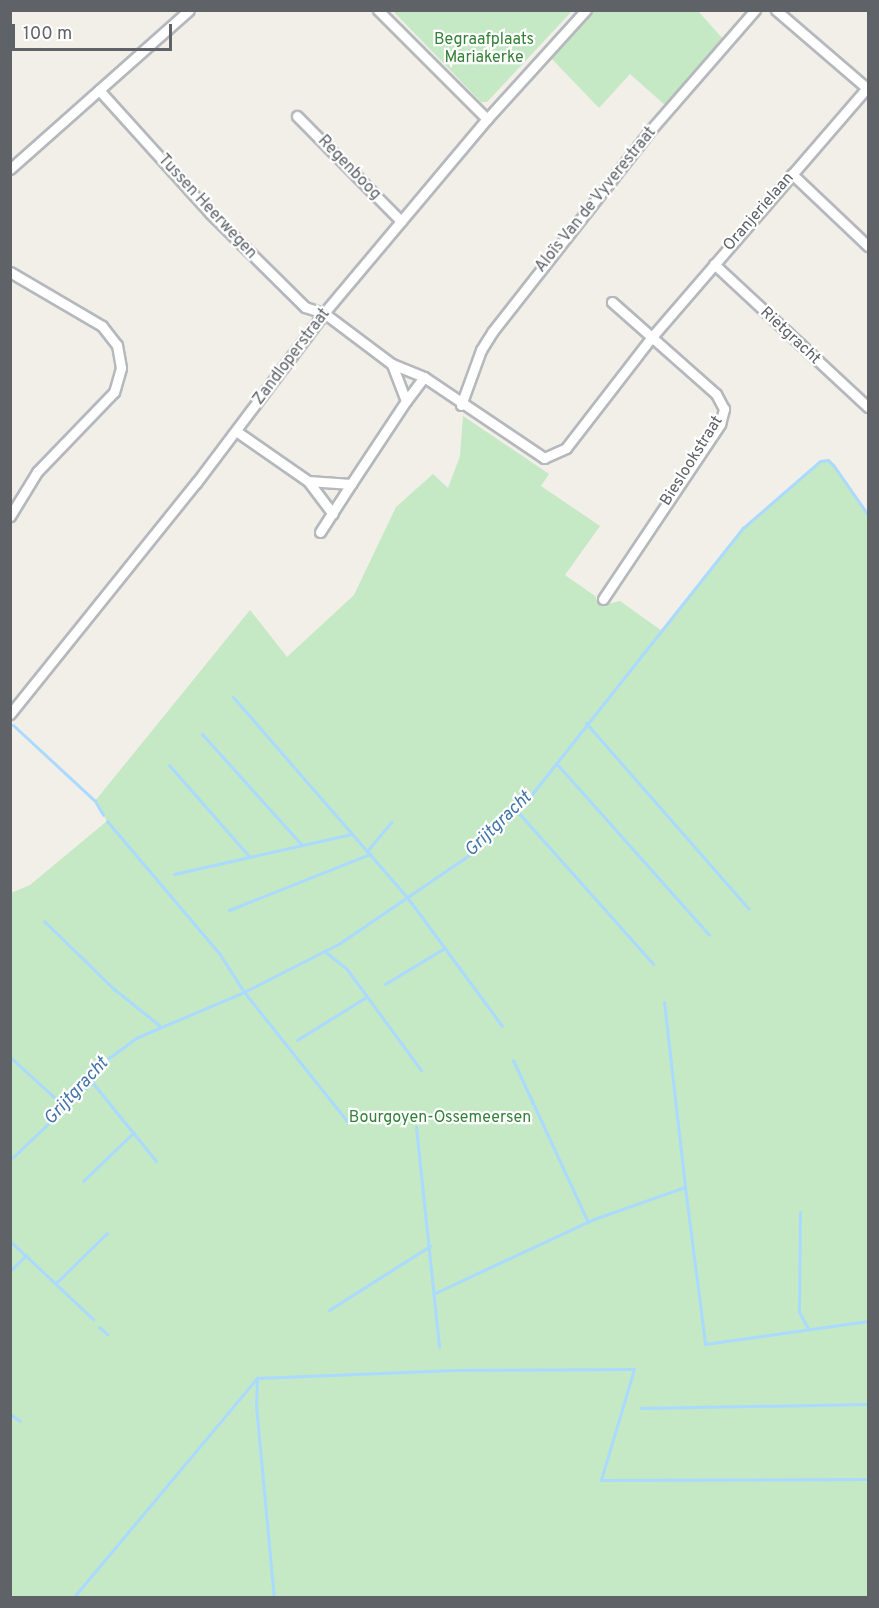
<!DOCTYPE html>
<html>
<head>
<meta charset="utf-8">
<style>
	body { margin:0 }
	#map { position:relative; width:879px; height:1608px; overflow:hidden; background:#f1efe8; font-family:Overpass,sans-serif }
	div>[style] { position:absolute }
	.green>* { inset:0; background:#c5e8c5 }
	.stream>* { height:3px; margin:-1.5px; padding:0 1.5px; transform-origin:1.5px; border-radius:1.5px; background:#aadaff }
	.roads { filter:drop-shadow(2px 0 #b5b8bc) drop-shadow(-2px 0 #b5b8bc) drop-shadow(0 2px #b5b8bc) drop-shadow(0 -2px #b5b8bc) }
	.street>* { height:9px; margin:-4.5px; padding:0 4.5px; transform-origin:4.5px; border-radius:4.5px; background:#fff }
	span { translate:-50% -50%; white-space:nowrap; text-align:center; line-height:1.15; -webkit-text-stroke:4.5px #fff; paint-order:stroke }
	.park-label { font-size:16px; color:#348238 }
	.street-label { font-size:16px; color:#5f6368 }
	.water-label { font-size:18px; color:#4174aa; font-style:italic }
	.frame { position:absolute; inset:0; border:12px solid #5f6368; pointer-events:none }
	.scale { position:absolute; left:12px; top:24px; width:160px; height:27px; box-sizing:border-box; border:3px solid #5f6368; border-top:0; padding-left:8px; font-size:18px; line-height:21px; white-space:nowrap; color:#5f6368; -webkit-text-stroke:4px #fff; paint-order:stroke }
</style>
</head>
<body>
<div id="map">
	<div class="green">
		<div style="clip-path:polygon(393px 11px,572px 11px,487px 102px,481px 102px)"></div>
		<div style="clip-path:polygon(594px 11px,698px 11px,723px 39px,665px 105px,630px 74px,599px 108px,550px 57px)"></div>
		<div style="clip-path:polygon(463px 416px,549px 474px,541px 486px,600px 526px,565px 575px,595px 596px,600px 606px,620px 601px,662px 631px,743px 528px,820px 461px,828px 460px,834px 466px,868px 515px,868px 1597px,11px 1597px,11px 893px,30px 885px,107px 821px,95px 801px,250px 610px,287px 657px,354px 595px,396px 507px,433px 474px,448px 488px,460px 456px)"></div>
	</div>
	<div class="stream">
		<div style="left:233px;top:697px;width:265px;rotate:49deg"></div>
		<div style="left:407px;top:897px;width:160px;rotate:53.6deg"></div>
		<div style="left:586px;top:723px;width:247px;rotate:48.8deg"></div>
		<div style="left:13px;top:725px;width:112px;rotate:42.8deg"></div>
		<div style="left:95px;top:801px;width:16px;rotate:60deg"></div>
		<div style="left:202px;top:734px;width:149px;rotate:48deg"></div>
		<div style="left:556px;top:763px;width:230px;rotate:48.3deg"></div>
		<div style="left:169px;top:765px;width:121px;rotate:48.7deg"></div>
		<div style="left:516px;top:810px;width:206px;rotate:48.3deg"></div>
		<div style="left:107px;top:821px;width:173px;rotate:49.7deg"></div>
		<div style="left:219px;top:953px;width:46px;rotate:57.3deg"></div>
		<div style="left:244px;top:992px;width:165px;rotate:51.4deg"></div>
		<div style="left:367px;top:851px;width:38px;rotate:-50deg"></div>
		<div style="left:174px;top:874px;width:182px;rotate:-12.7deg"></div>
		<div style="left:229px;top:910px;width:152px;rotate:-21.7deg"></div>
		<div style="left:44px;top:921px;width:98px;rotate:44.2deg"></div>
		<div style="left:114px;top:989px;width:58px;rotate:38.7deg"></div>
		<div style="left:324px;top:951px;width:28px;rotate:38deg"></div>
		<div style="left:346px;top:968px;width:127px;rotate:53.7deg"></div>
		<div style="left:385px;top:984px;width:68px;rotate:-31.1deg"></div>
		<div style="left:664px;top:1002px;width:186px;rotate:83.5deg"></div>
		<div style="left:297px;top:1040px;width:81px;rotate:-31.9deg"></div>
		<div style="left:10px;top:1057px;width:74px;rotate:42.3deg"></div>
		<div style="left:513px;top:1060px;width:179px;rotate:65.2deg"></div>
		<div style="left:92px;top:1082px;width:102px;rotate:51deg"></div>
		<div style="left:416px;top:1127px;width:221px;rotate:84deg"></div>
		<div style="left:10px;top:1160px;width:113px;rotate:-43.6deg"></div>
		<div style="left:92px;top:1082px;width:26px;rotate:-58deg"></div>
		<div style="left:106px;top:1060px;width:39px;rotate:-36deg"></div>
		<div style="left:138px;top:1037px;width:115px;rotate:-23deg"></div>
		<div style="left:244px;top:992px;width:108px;rotate:-27deg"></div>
		<div style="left:340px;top:943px;width:163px;rotate:-34.3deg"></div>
		<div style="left:475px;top:851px;width:81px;rotate:-45deg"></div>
		<div style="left:532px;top:794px;width:340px;rotate:-51.6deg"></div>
		<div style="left:743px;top:528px;width:102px;rotate:-41deg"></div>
		<div style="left:820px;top:461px;width:8px;rotate:-7deg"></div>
		<div style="left:828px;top:460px;width:8px;rotate:45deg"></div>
		<div style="left:834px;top:466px;width:60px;rotate:55.2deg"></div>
		<div style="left:83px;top:1181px;width:69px;rotate:-43.8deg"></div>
		<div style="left:800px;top:1212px;width:100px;rotate:90.6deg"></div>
		<div style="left:799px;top:1312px;width:18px;rotate:61deg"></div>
		<div style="left:10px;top:1241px;width:114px;rotate:43.2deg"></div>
		<div style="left:10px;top:1271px;width:23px;rotate:-45deg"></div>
		<div style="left:57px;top:1282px;width:70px;rotate:-44.4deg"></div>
		<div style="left:435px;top:1293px;width:175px;rotate:-25deg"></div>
		<div style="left:594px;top:1219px;width:96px;rotate:-19.4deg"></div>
		<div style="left:685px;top:1187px;width:158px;rotate:82.7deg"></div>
		<div style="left:705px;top:1344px;width:165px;rotate:-8deg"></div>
		<div style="left:329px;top:1310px;width:120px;rotate:-32.4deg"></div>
		<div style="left:99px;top:1327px;width:11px;rotate:41deg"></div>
		<div style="left:257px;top:1378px;width:27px;rotate:92deg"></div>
		<div style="left:256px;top:1405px;width:194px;rotate:84.7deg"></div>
		<div style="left:641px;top:1408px;width:227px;rotate:-1deg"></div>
		<div style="left:10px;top:1414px;width:12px;rotate:35deg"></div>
		<div style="left:73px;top:1598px;width:287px;rotate:-50.1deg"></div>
		<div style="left:257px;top:1378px;width:197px;rotate:-2.3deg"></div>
		<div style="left:454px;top:1370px;width:180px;rotate:-0.3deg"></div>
		<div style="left:634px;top:1369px;width:116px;rotate:106.6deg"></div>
		<div style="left:601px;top:1480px;width:267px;rotate:-0.2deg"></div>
	</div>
	<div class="roads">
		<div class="street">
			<div style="left:378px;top:10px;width:154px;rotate:45deg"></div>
			<div style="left:776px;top:10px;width:121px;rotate:40.7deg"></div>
			<div style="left:99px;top:90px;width:166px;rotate:47.9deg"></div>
			<div style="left:210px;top:213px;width:134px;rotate:44.7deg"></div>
			<div style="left:305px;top:307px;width:20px;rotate:18deg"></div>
			<div style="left:324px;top:313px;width:85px;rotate:36.9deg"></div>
			<div style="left:392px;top:364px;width:35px;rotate:22deg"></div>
			<div style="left:424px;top:377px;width:145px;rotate:34deg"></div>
			<div style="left:544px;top:458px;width:24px;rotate:-24deg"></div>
			<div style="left:566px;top:448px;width:139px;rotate:-52.3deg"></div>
			<div style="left:651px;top:338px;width:332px;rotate:-49.2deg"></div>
			<div style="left:297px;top:116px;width:148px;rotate:45.3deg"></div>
			<div style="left:10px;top:169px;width:239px;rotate:-41.6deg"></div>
			<div style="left:792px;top:174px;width:105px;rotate:43.5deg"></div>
			<div style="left:714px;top:264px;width:210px;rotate:42.9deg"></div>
			<div style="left:10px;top:272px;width:107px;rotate:30.4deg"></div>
			<div style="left:102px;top:326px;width:24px;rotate:52deg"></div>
			<div style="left:117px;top:345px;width:23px;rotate:80deg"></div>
			<div style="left:121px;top:368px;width:25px;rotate:106deg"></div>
			<div style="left:114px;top:392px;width:111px;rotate:133.9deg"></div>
			<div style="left:37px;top:472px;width:52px;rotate:121.5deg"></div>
			<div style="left:406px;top:401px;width:30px;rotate:-53deg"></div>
			<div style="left:461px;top:405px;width:59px;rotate:-70deg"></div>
			<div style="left:481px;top:350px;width:22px;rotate:-58deg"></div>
			<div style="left:493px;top:331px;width:251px;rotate:-51.9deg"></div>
			<div style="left:648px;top:133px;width:163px;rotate:-49deg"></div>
			<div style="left:236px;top:431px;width:88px;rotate:34.8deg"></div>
			<div style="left:308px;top:481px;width:43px;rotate:4deg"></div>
			<div style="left:351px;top:484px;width:100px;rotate:-56.5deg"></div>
			<div style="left:406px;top:401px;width:40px;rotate:-111deg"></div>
			<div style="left:308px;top:481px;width:41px;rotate:52.9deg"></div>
			<div style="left:320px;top:532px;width:57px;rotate:-57.1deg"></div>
			<div style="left:603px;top:599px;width:211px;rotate:-56.2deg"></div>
			<div style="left:720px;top:424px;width:16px;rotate:-75deg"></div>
			<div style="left:724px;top:409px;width:17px;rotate:-118deg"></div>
			<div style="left:716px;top:394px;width:139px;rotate:-138.5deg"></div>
			<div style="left:10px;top:714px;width:297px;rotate:-51.2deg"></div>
			<div style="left:196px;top:483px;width:213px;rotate:-53deg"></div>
			<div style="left:324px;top:313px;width:253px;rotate:-50deg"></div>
			<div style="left:487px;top:119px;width:147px;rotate:-47.8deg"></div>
		</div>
	</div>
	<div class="park-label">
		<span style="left:484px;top:49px">Begraafplaats<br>Mariakerke</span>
		<span style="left:440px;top:1118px">Bourgoyen-Ossemeersen</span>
	</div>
	<div class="street-label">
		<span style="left:349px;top:168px;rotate:46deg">Regenboog</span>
		<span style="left:596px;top:200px;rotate:-51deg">Aloïs Van de Vyverestraat</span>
		<span style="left:207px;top:207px;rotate:47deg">Tussen Heerwegen</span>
		<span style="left:759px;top:212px;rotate:-49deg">Oranjerielaan</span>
		<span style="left:790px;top:336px;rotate:43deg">Rietgracht</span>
		<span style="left:292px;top:357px;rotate:-53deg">Zandloperstraat</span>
		<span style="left:692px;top:461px;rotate:-58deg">Bieslookstraat</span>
	</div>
	<div class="water-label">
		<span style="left:499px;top:825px;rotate:-44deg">Grijtgracht</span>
		<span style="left:77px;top:1092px;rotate:-47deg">Grijtgracht</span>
	</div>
	<div class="frame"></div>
	<div class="scale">100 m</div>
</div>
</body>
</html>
